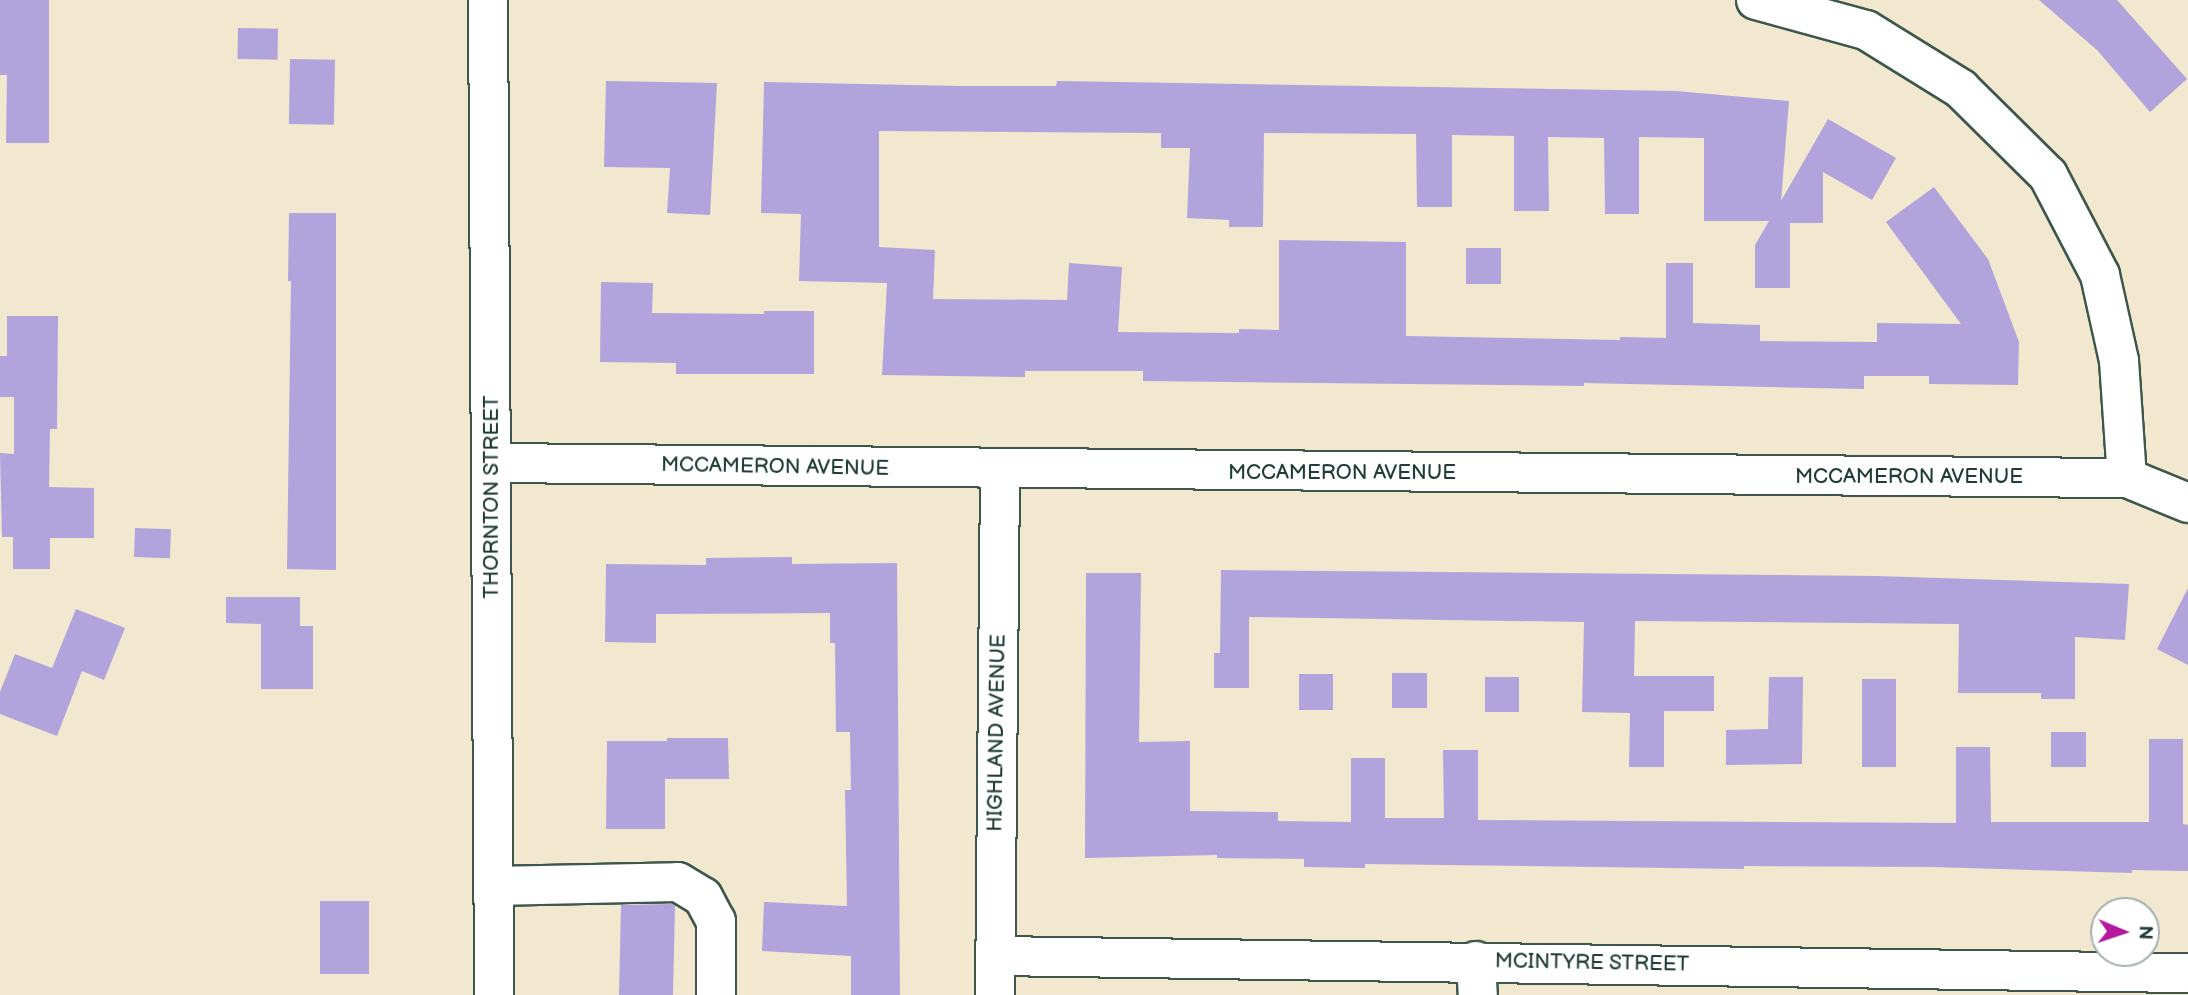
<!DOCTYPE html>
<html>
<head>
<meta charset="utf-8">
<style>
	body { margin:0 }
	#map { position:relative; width:2188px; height:995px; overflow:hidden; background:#f1e8cf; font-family:"Balsamiq Sans",sans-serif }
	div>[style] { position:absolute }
	.building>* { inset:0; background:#b1a3db; transform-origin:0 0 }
	.roads { filter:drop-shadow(2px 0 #3e574b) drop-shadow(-2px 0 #3e574b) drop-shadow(0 2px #3e574b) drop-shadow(0 -2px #3e574b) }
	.minor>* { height:38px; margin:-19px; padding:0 19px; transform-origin:19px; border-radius:19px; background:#fff }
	span { translate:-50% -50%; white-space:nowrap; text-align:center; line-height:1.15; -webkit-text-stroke:6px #fff; paint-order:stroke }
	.street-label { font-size:21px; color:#1f3d34 }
	.north { position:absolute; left:2090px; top:897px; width:70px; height:70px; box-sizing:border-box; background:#fff; border:2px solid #a5b1ae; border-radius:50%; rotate:92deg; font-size:19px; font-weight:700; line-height:28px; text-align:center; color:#1f3d34 }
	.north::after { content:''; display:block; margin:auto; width:24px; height:32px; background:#b5179e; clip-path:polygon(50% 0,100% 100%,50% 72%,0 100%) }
</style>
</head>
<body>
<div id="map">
	<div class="building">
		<div style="clip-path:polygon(0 0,49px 0,49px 143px,6px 143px,7px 75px,0 75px)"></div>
		<div style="clip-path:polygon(2039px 0,2117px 0,2187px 79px,2150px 112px,2097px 50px)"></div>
		<div style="left:238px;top:28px;width:40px;height:31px;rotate:1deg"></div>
		<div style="left:290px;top:59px;width:45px;height:65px;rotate:1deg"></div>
		<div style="clip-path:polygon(606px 81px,717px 83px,710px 215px,667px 213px,670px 168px,604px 167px)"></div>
		<div style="clip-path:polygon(1057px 81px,1676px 91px,1789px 101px,1781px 201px,1828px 119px,1896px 158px,1872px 200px,1823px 172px,1823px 223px,1790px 223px,1790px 288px,1755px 288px,1755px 245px,1769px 221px,1704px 221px,1704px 138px,1639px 137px,1639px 214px,1605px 214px,1604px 138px,1548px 137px,1549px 211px,1514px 211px,1514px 136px,1452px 135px,1452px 207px,1417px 207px,1416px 134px,1264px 133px,1263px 227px,1229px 227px,1229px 220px,1187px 218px,1190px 148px,1161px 148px,1161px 133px,879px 131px,879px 247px,935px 250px,933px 299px,1067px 300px,1069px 263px,1122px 267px,1118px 332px,1239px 333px,1239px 329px,1279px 330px,1279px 240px,1406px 242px,1406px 336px,1620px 340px,1620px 337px,1666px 338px,1666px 263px,1693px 263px,1693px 323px,1760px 325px,1760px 341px,1877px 342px,1877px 323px,1961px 324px,1886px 222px,1934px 187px,1988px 259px,2019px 342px,2018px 385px,1929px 384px,1929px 376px,1864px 376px,1864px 389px,1584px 383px,1584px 386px,1143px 381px,1143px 371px,1025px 371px,1025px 377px,882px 375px,887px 283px,799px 281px,801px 214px,761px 213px,764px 82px,961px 86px,1056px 86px)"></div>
		<div style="clip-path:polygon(289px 213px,336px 213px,336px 570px,287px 569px,291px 281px,288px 281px)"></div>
		<div style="left:1501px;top:248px;width:36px;height:35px;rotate:90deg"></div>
		<div style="clip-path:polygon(601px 282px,653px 283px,652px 313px,764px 314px,764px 311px,814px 311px,814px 374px,676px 374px,676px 363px,600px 362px)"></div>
		<div style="clip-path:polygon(7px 316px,58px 316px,57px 429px,50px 429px,49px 487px,94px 488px,94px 538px,50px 538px,50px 569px,13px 569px,13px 537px,2px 537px,0 453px,14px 454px,14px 397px,0 397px,0 356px,7px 356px)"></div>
		<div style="left:135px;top:528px;width:36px;height:29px;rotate:2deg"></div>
		<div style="clip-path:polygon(792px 557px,792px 564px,897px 563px,900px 995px,851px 995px,851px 956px,762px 951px,764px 902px,847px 906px,845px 790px,851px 790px,850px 732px,836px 732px,835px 643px,830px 643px,830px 613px,656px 614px,656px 643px,605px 642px,606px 564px,706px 565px,706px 558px)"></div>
		<div style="clip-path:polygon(1221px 570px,1876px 576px,2129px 584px,2125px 640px,2075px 637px,2075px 699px,2041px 699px,2041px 693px,1958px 693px,1959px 624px,1635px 621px,1634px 676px,1714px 676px,1714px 711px,1664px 711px,1664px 767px,1629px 767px,1630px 713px,1582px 712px,1584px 622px,1249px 617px,1249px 688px,1214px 688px,1214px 653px,1220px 653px)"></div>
		<div style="clip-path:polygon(1086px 573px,1141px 573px,1139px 742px,1190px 741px,1190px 811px,1278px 812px,1278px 821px,1351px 822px,1351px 758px,1385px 758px,1385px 818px,1444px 818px,1443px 750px,1478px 750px,1478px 820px,1956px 823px,1956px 747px,1990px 747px,1991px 822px,2149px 822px,2149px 739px,2183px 739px,2183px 824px,2188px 825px,2188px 871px,2132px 870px,2132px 873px,1933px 867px,1744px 866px,1744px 869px,1365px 864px,1365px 868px,1304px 867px,1304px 859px,1217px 858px,1217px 855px,1085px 858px)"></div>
		<div style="clip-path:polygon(2188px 588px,2188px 665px,2157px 649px)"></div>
		<div style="clip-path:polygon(226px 597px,300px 597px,300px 626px,313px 626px,313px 689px,261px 689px,261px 624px,226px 623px)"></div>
		<div style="clip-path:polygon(76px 609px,125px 628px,104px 680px,82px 671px,57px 736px,0 714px,0 692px,15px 654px,52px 668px)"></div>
		<div style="left:1392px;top:673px;width:35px;height:35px"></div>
		<div style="left:1299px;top:674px;width:34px;height:36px"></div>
		<div style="left:1485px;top:677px;width:34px;height:35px"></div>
		<div style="clip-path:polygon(1769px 677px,1803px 677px,1802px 764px,1726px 765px,1726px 730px,1768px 729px)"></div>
		<div style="left:1862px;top:679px;width:34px;height:88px"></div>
		<div style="left:2051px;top:732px;width:35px;height:35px"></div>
		<div style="clip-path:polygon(667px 738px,728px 738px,729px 779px,665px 779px,665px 829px,606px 829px,607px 741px,667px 741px)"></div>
		<div style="left:320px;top:901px;width:49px;height:73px"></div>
		<div style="clip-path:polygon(672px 904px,675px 906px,673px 995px,619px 995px,621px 905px)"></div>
	</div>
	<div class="roads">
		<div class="minor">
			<div style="left:488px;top:0;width:995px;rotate:89.65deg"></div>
			<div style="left:1756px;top:0;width:114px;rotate:15.3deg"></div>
			<div style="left:1866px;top:30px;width:112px;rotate:31.8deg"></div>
			<div style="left:1961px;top:89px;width:122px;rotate:44.7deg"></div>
			<div style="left:2048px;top:175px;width:113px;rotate:62.5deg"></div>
			<div style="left:2100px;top:275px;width:88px;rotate:77.5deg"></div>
			<div style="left:2119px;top:361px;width:117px;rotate:86.1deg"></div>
			<div style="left:492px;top:463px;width:1635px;rotate:0.53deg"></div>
			<div style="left:2127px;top:478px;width:66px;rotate:22.3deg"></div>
			<div style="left:493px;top:886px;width:185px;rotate:-1.2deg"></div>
			<div style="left:678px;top:882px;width:29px;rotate:31deg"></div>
			<div style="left:703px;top:897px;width:27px;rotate:62deg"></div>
			<div style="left:716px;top:921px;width:74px;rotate:90deg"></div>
			<div style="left:995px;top:956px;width:1193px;rotate:0.82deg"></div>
			<div style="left:1476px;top:961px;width:34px;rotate:87deg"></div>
			<div style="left:995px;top:995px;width:525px;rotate:-89.45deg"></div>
		</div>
	</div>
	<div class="street-label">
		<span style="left:775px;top:467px;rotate:1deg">MCCAMERON AVENUE</span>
		<span style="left:1342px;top:473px">MCCAMERON AVENUE</span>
		<span style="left:1909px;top:477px">MCCAMERON AVENUE</span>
		<span style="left:492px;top:497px;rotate:-90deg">THORNTON STREET</span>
		<span style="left:997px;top:733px;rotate:-89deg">HIGHLAND AVENUE</span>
		<span style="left:1592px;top:963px;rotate:1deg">MCINTYRE STREET</span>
	</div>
	<div class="north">N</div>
</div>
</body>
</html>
